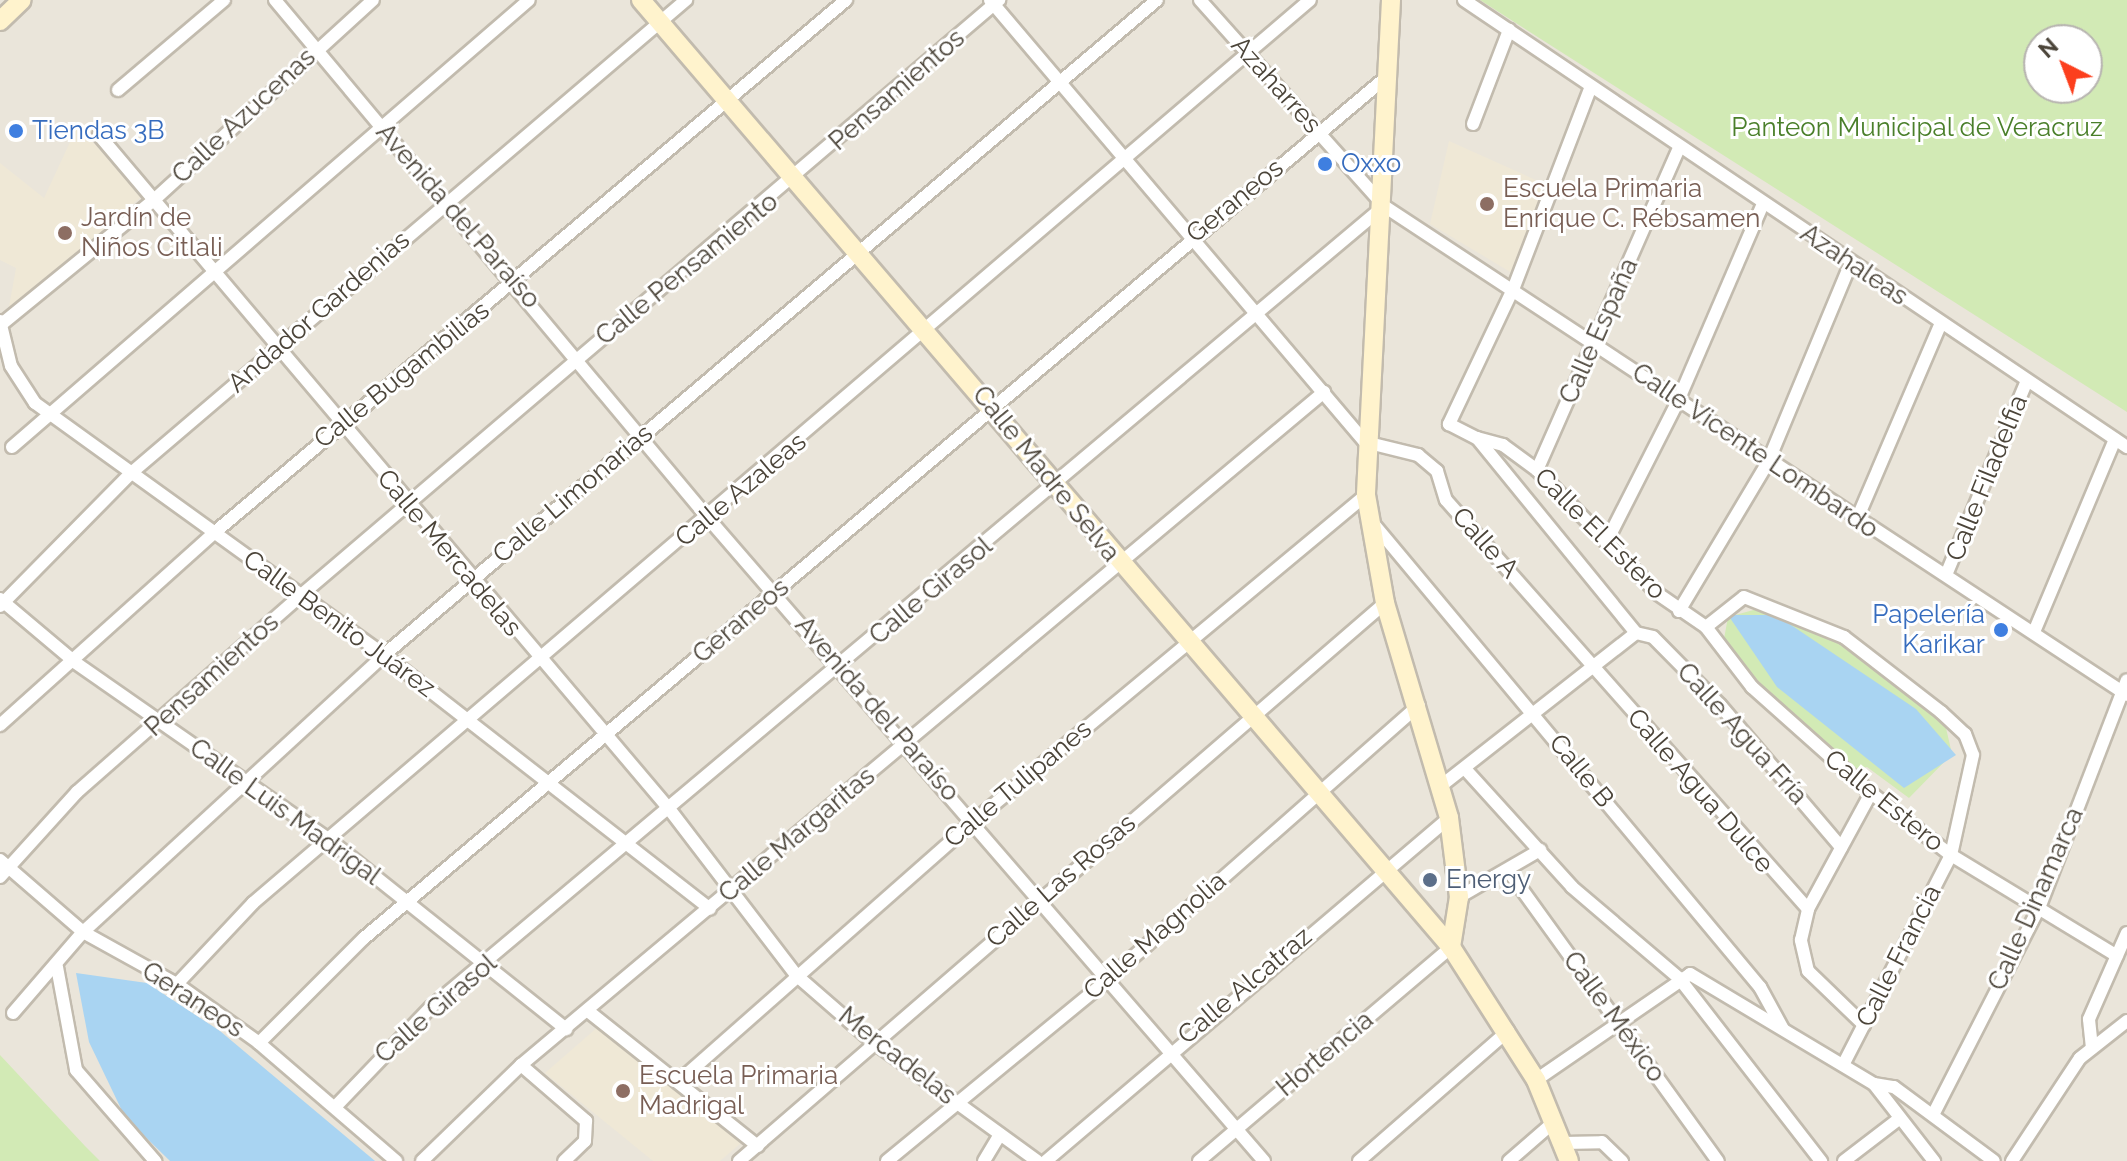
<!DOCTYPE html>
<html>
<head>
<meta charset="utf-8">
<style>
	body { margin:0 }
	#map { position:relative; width:2127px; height:1161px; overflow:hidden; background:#f6f3ec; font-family:Raleway,sans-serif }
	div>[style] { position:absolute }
	.residential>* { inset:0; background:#eae5da }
	.education>* { inset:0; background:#efe8d6 }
	.green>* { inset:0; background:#d2eab5 }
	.water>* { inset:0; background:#a9d4f2 }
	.roads { filter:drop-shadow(2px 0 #c2bbae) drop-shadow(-2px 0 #c2bbae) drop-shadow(0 2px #c2bbae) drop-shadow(0 -2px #c2bbae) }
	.street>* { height:12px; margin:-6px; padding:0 6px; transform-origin:6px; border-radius:6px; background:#fff }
	.secondary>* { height:18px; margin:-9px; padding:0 9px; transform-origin:9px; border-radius:9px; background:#fff3cd }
	.dots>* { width:22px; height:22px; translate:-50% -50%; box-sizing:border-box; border:4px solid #fff; border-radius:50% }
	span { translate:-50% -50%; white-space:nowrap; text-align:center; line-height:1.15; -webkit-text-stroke:6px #fff; paint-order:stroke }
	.street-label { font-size:26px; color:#4b4439 }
	.park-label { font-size:26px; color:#4a7f2a }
	.shop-label { font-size:26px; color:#366cbe }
	.left { translate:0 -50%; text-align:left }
	.right { translate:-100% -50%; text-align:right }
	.education-label { font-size:26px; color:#785e54 }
	.service-label { font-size:26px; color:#4e5e75 }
	.north { position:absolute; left:2023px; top:24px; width:80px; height:80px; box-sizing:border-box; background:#fff; border:2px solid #b7b4b0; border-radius:50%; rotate:318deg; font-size:22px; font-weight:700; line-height:32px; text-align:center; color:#4b4439 }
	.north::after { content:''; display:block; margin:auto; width:28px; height:36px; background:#fc3f1d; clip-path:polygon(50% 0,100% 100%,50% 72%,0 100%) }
</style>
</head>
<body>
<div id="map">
	<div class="residential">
		<div style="clip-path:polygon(evenodd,0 0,2127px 0,2127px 1161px,0 1161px,0 0,2039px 40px,2087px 40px,2087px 88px,2039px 88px,2039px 40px)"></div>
	</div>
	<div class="education">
		<div style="clip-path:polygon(78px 125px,141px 197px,8px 312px,16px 268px,0 260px,0 163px,44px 198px)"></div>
		<div style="clip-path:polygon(1449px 141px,1547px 185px,1512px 273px,1430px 224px)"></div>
		<div style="clip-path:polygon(599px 1026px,741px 1143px,720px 1161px,653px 1161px,545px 1073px)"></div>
	</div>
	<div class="green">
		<div style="clip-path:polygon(evenodd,1480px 0,2127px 0,2127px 412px,1580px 64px,1480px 0,2039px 40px,2087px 40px,2087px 88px,2039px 88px,2039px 40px)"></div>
		<div style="clip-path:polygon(1768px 606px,1807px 616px,1943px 715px,1952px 754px,1909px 798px,1867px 767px,1848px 771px,1721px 655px,1728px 617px)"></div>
		<div style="clip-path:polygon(0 1055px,85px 1146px,100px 1161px,0 1161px)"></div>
	</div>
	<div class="water">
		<div style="clip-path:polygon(1728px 615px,1776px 615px,1916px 709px,1956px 755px,1904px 788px,1777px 687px)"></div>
		<div style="clip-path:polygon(76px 973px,147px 983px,220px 1031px,375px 1161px,170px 1161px,125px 1117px,89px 1042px)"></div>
	</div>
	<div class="roads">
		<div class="street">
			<div style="left:275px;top:0;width:675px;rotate:50.11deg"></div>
			<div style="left:708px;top:518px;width:850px;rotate:49.15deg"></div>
			<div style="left:990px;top:0;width:580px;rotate:49.69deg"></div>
			<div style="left:1365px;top:442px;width:55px;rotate:13.8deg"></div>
			<div style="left:1418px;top:455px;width:25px;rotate:40deg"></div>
			<div style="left:1437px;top:471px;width:30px;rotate:73deg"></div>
			<div style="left:1446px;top:500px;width:546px;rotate:48.49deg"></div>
			<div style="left:1200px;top:0;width:276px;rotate:48.2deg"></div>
			<div style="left:1384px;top:206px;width:889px;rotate:33.35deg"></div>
			<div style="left:1464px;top:0;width:800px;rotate:33.99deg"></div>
			<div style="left:1590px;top:89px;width:212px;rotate:111deg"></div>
			<div style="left:1514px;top:287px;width:152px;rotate:115.4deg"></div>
			<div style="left:1449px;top:424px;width:31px;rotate:27deg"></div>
			<div style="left:1477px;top:438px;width:252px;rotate:50.8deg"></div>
			<div style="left:118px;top:90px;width:139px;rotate:-40.3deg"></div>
			<div style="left:1473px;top:124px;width:101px;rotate:-69deg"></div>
			<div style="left:99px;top:135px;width:884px;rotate:49.77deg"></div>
			<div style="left:670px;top:810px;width:208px;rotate:52.6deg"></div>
			<div style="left:796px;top:975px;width:101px;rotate:41deg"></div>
			<div style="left:872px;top:1041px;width:204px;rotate:36deg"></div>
			<div style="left:0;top:321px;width:46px;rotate:76.3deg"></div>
			<div style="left:11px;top:366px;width:44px;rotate:57deg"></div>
			<div style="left:35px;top:403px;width:430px;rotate:35.8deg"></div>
			<div style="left:384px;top:655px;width:413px;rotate:37.9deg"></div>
			<div style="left:3px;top:323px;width:196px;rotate:-39.2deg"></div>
			<div style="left:155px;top:199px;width:295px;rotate:-42.4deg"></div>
			<div style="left:1477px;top:438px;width:27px;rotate:15deg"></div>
			<div style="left:1503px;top:445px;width:42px;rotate:36.3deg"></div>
			<div style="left:1537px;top:470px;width:173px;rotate:45.7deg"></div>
			<div style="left:1658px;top:594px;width:58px;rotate:34.5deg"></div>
			<div style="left:1706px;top:627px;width:76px;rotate:52.5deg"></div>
			<div style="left:1752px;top:687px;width:159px;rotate:41.7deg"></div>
			<div style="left:1871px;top:793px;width:101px;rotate:37.8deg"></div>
			<div style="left:1951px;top:855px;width:194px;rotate:31.3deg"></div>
			<div style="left:12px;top:447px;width:683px;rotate:-40.85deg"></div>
			<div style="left:1537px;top:470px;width:352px;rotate:-66.2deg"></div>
			<div style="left:1857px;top:519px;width:213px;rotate:-66.8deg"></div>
			<div style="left:1372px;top:522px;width:606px;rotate:50.16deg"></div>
			<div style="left:1760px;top:987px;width:48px;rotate:61.3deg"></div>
			<div style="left:1606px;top:543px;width:159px;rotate:-63.1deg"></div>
			<div style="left:1678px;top:401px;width:215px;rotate:-66.7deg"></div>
			<div style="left:1946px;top:575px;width:211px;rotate:-67.4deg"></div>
			<div style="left:0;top:599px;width:99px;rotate:40.1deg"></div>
			<div style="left:76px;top:663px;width:307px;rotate:34.9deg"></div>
			<div style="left:328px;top:839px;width:305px;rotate:38.6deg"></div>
			<div style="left:0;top:606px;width:185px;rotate:-45.4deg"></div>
			<div style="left:130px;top:474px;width:731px;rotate:-40.45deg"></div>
			<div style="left:1679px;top:611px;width:174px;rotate:-59.1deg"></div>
			<div style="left:1768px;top:462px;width:216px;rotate:-67.4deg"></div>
			<div style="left:1706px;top:627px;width:48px;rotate:-38.3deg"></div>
			<div style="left:1744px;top:597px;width:108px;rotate:21.8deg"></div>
			<div style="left:1844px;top:637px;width:123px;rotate:37.7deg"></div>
			<div style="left:1941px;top:712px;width:33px;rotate:43deg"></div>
			<div style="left:1965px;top:734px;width:22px;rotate:69deg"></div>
			<div style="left:1973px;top:755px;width:102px;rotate:102.4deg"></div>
			<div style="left:1951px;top:855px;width:234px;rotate:117.2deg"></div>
			<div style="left:2034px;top:632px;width:209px;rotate:-67.2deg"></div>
			<div style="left:1636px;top:633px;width:17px;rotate:13deg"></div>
			<div style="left:1653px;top:637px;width:95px;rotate:45.4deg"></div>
			<div style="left:1720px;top:705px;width:187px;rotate:49.6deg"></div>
			<div style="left:0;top:725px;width:288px;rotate:-41.9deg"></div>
			<div style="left:214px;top:533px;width:827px;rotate:-40.14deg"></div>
			<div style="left:1467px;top:771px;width:156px;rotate:47.8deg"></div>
			<div style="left:1572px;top:887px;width:140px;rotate:40.4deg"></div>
			<div style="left:1679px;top:978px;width:232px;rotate:52.2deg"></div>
			<div style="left:1442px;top:785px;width:246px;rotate:-38.1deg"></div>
			<div style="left:0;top:860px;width:110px;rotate:40.9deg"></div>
			<div style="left:83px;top:932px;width:107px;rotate:29deg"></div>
			<div style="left:177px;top:984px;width:101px;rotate:35.7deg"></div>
			<div style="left:259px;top:1043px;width:181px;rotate:40.7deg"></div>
			<div style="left:1510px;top:873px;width:355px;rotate:54.2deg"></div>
			<div style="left:0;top:877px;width:115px;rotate:-47.8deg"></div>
			<div style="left:77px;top:792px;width:297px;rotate:-41.3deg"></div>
			<div style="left:300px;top:596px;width:919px;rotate:-40.45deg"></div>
			<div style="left:1459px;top:897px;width:94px;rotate:-30.1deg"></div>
			<div style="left:57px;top:967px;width:105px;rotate:79.5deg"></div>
			<div style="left:76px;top:1070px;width:121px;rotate:49deg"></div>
			<div style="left:177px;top:984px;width:111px;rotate:-46.8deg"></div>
			<div style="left:253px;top:903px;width:1390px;rotate:-40.51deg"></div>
			<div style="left:588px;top:1011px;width:217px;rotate:38.5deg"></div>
			<div style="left:13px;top:1013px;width:107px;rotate:-49.2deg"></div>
			<div style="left:83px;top:932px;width:409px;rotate:-42.6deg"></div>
			<div style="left:384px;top:655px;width:1013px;rotate:-40.28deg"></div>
			<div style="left:1864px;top:1025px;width:78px;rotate:-136deg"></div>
			<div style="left:1808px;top:971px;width:32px;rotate:-103deg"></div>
			<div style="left:1801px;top:940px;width:32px;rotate:-77deg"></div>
			<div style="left:1808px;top:909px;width:132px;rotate:-61.5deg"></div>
			<div style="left:259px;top:1043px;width:148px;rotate:-45deg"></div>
			<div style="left:364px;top:938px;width:1340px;rotate:-40.1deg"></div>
			<div style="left:2092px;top:1048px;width:29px;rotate:-96deg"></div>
			<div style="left:2089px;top:1019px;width:94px;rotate:-66.2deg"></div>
			<div style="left:521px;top:1065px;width:86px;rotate:40.7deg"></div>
			<div style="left:586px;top:1121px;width:20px;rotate:93deg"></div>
			<div style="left:585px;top:1141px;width:29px;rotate:136deg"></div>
			<div style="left:1536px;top:1080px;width:187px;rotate:-34.5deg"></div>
			<div style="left:1690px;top:974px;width:214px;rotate:30.9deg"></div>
			<div style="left:1874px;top:1084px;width:98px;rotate:52.1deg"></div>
			<div style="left:678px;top:1082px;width:395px;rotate:-41.4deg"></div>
			<div style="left:974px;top:821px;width:510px;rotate:-39.75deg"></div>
			<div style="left:1874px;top:1084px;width:20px;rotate:9deg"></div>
			<div style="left:1894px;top:1087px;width:124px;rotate:36.5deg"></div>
			<div style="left:336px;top:1106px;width:137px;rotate:-46.2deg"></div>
			<div style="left:431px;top:1007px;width:1244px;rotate:-40.04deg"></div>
			<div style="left:1934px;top:1113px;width:230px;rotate:-62.9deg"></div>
			<div style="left:2039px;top:908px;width:244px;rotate:-68.9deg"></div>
			<div style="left:1563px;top:1143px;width:39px;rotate:-1deg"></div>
			<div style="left:1602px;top:1142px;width:28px;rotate:44deg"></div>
			<div style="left:422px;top:1161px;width:138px;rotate:-44.1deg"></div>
			<div style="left:521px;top:1065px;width:1048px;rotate:-39.97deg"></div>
			<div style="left:739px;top:1161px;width:854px;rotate:-40.82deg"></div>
			<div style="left:887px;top:1161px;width:283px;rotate:-39.4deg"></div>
			<div style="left:1106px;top:981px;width:417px;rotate:-41.4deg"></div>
			<div style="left:984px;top:1161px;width:31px;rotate:-59deg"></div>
			<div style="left:1046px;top:1161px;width:529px;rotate:-40.4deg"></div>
			<div style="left:1199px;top:1161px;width:331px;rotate:-40.3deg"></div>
			<div style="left:1359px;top:1161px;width:198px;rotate:-41.1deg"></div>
			<div style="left:1509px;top:1161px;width:61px;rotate:-41deg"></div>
			<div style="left:1844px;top:1161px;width:69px;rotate:-37.4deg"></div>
			<div style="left:2012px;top:1161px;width:123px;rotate:-56.6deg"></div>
			<div style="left:2080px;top:1058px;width:60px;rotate:-38.2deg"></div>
		</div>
		<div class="secondary">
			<div style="left:641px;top:0;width:1246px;rotate:49.46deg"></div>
			<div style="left:1451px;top:947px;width:158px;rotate:57.4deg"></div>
			<div style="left:1536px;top:1080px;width:87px;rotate:67.8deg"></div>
			<div style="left:1391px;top:0;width:496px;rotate:92.9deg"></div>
			<div style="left:1366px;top:495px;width:110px;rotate:80deg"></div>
			<div style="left:1385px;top:603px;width:224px;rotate:73.4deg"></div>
			<div style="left:1449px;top:818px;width:80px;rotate:82.8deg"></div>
			<div style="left:1459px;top:897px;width:51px;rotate:99.1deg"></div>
			<div style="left:0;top:21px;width:30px;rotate:-44deg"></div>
		</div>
	</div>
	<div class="dots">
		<div style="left:16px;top:131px;background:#3f7fe0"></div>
		<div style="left:1325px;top:164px;background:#3f7fe0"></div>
		<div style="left:1487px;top:204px;background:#8d6e63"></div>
		<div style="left:65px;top:233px;background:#8d6e63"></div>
		<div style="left:2001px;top:630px;background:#3f7fe0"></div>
		<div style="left:1430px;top:880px;background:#5c6f8a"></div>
		<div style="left:623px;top:1091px;background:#8d6e63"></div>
	</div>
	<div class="street-label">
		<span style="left:1276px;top:85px;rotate:48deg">Azaharres</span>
		<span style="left:897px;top:90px;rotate:-41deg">Pensamientos</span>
		<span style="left:244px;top:116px;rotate:-43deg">Calle Azucenas</span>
		<span style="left:1235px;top:201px;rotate:-39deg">Geraneos</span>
		<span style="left:458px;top:216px;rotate:49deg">Avenida del Paraíso</span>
		<span style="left:1854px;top:265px;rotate:34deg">Azahaleas</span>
		<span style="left:687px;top:269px;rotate:-39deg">Calle Pensamiento</span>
		<span style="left:319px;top:312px;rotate:-41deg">Andador Gardenias</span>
		<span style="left:1599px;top:331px;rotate:-66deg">Calle España</span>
		<span style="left:402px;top:375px;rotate:-39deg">Calle Bugambilias</span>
		<span style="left:1755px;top:451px;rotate:34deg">Calle Vicente Lombardo</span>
		<span style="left:1046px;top:474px;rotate:51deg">Calle Madre Selva</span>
		<span style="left:1987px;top:478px;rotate:-68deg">Calle Filadelfia</span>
		<span style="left:741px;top:490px;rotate:-40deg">Calle Azaleas</span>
		<span style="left:573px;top:494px;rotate:-40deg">Calle Limonarias</span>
		<span style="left:1600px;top:534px;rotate:45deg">Calle El Estero</span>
		<span style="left:1485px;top:543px;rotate:48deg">Calle A</span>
		<span style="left:449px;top:553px;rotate:50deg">Calle Mercadelas</span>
		<span style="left:931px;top:591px;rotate:-40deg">Calle Girasol</span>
		<span style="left:741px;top:621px;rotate:-40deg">Geraneos</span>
		<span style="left:339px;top:624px;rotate:36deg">Calle Benito Juárez</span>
		<span style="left:212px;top:675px;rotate:-42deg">Pensamientos</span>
		<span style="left:877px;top:709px;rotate:49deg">Avenida del Paraíso</span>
		<span style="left:1742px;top:734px;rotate:48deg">Calle Agua Fría</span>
		<span style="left:1581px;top:771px;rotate:51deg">Calle B</span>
		<span style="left:1018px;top:784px;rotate:-40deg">Calle Tulipanes</span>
		<span style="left:1700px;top:791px;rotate:49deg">Calle Agua Dulce</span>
		<span style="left:1884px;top:801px;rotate:39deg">Calle Estero</span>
		<span style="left:285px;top:812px;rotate:36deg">Calle Luis Madrigal</span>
		<span style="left:797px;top:835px;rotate:-40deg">Calle Margaritas</span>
		<span style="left:1061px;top:881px;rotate:-41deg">Calle Las Rosas</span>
		<span style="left:2036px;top:899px;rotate:-66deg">Calle Dinamarca</span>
		<span style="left:1155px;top:936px;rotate:-41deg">Calle Magnolia</span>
		<span style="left:1899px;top:956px;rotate:-63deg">Calle Francia</span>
		<span style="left:1245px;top:986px;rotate:-40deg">Calle Alcatraz</span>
		<span style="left:193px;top:1000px;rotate:33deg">Geraneos</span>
		<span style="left:436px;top:1009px;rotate:-41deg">Calle Girasol</span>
		<span style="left:1614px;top:1017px;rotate:54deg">Calle México</span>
		<span style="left:1325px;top:1054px;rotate:-40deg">Hortencia</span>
		<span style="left:897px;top:1056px;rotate:38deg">Mercadelas</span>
	</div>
	<div class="park-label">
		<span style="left:1917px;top:128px">Panteon Municipal de Veracruz</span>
	</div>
	<div class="shop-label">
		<span class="left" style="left:32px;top:131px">Tiendas 3B</span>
		<span class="left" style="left:1341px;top:164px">Oxxo</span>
		<span class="right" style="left:1985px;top:630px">Papelería<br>Karikar</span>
	</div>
	<div class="education-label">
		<span class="left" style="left:1503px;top:204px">Escuela Primaria<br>Enrique C. Rébsamen</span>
		<span class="left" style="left:81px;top:233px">Jardín de<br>Niños Citlali</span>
		<span class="left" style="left:639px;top:1091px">Escuela Primaria<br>Madrigal</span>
	</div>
	<div class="service-label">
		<span class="left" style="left:1446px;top:880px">Energy</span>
	</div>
	<div class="north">N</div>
</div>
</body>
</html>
